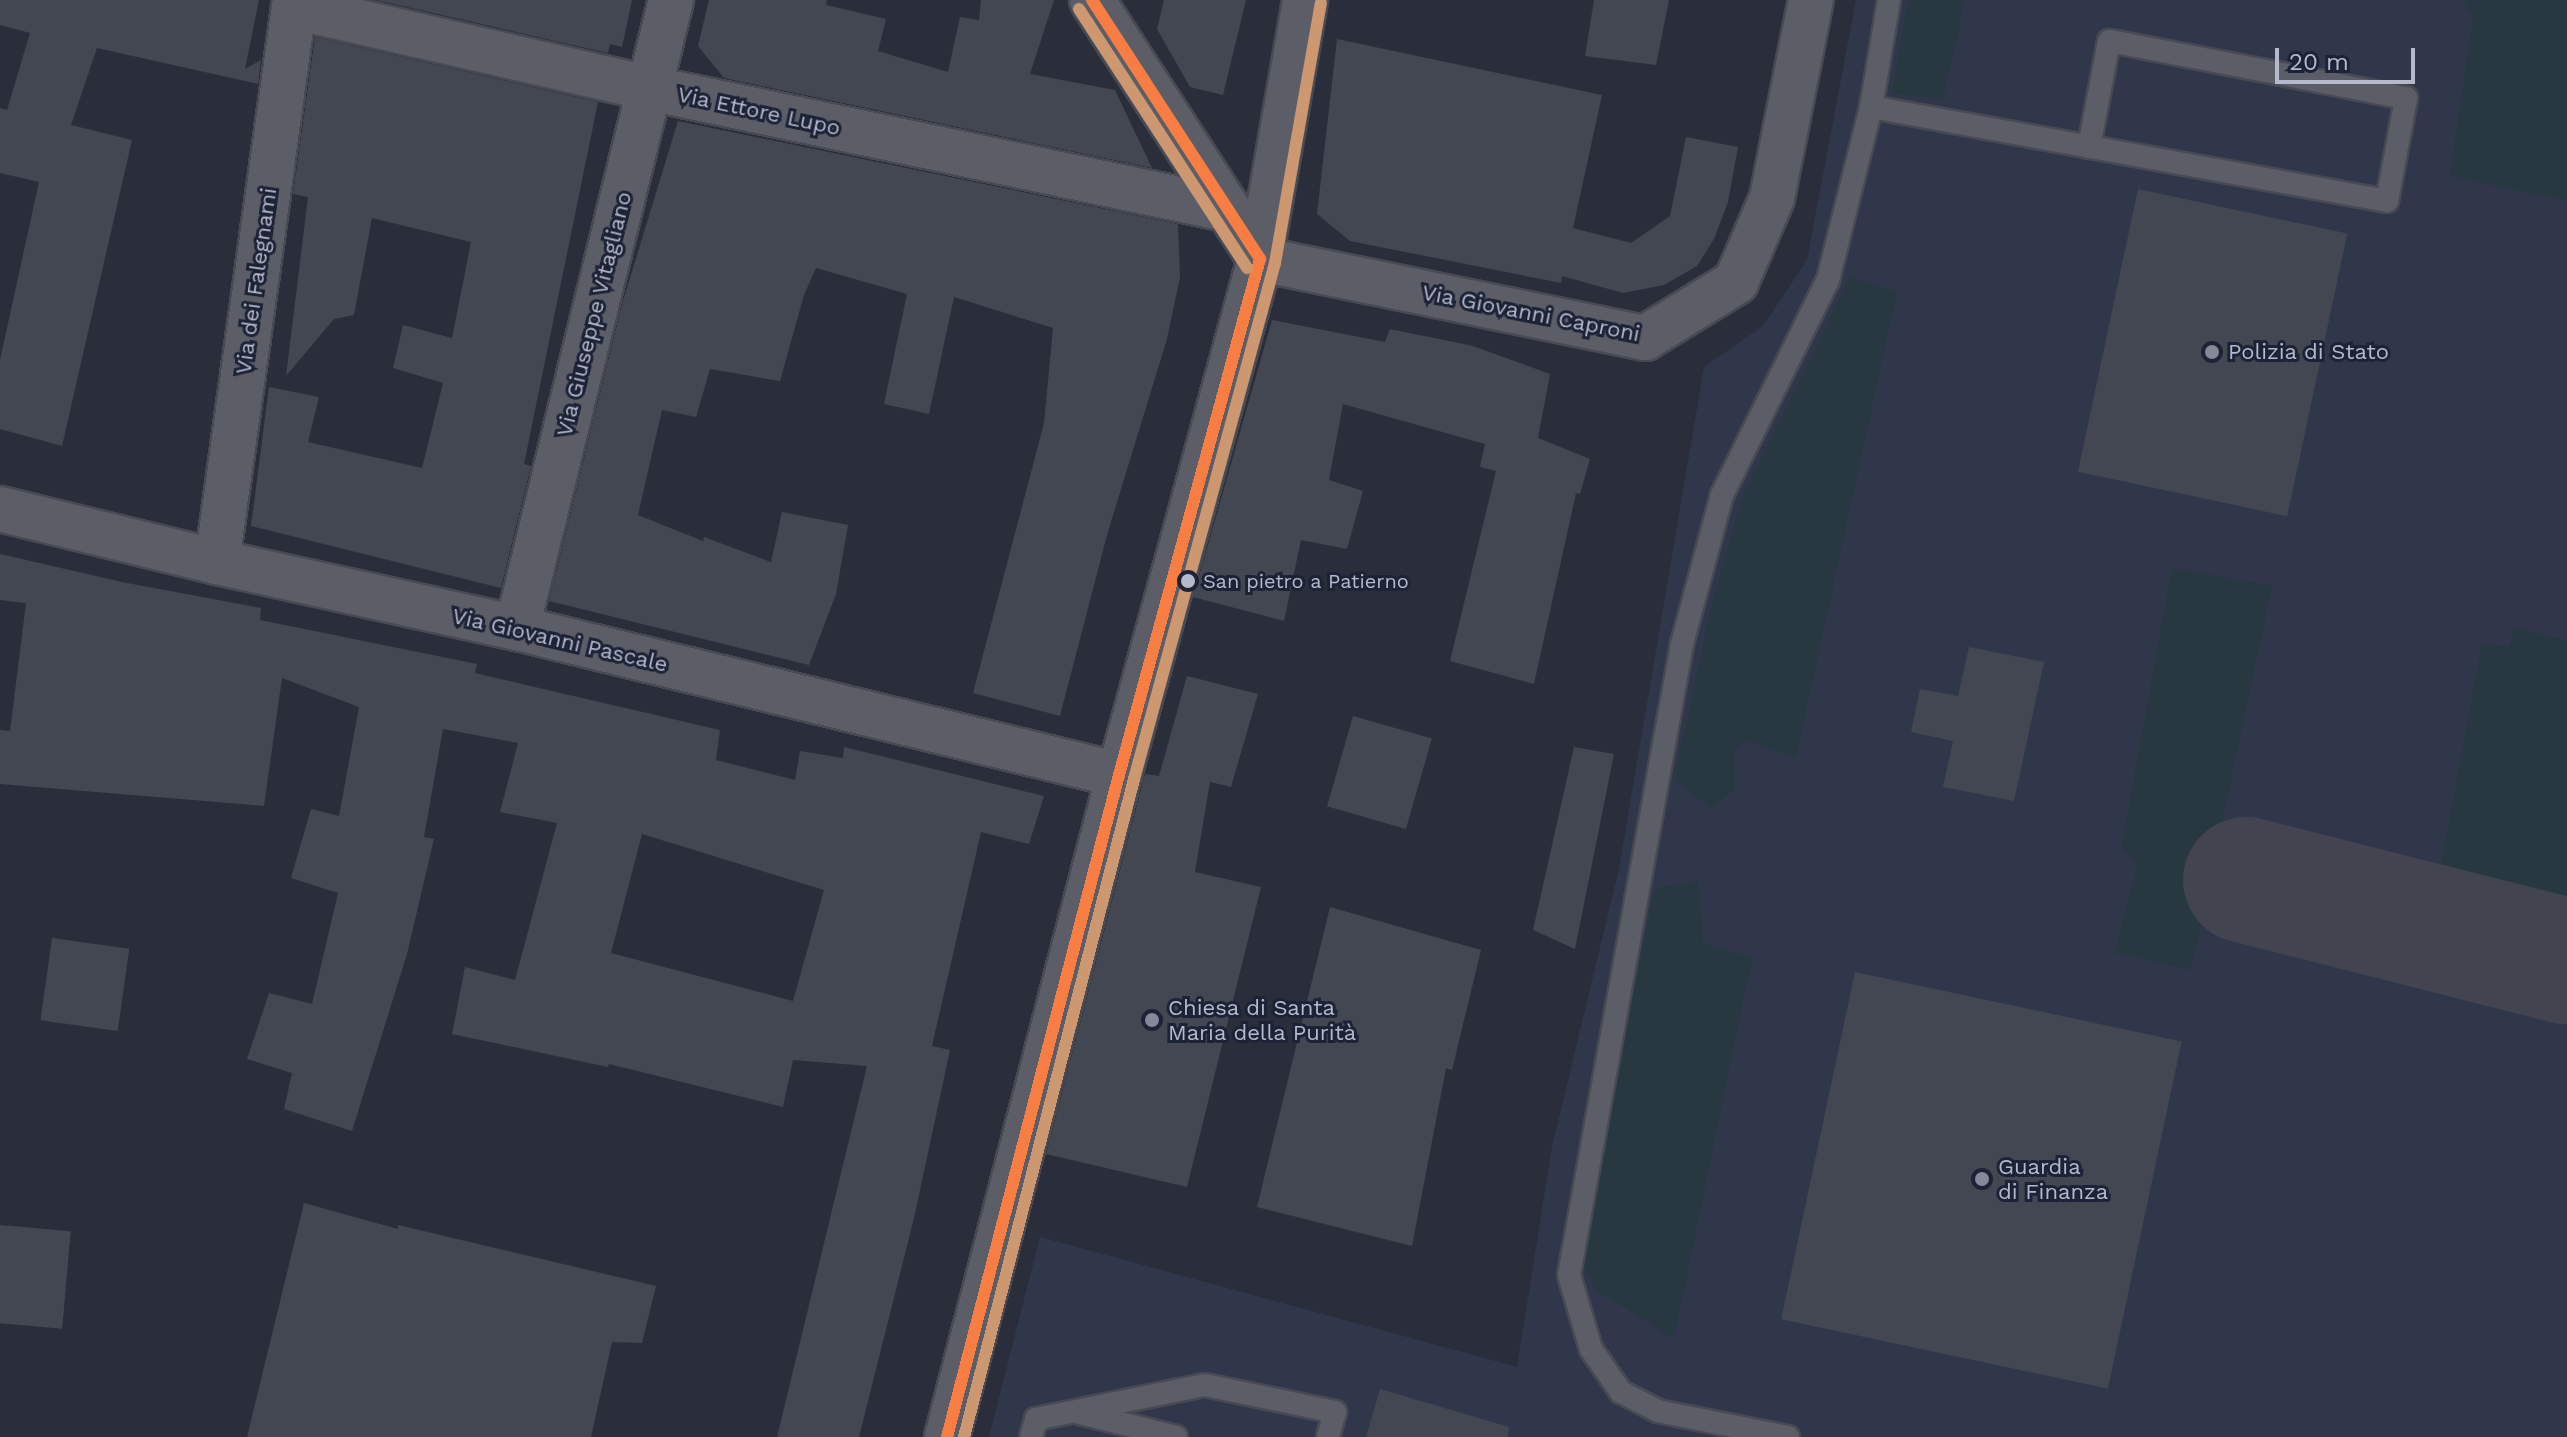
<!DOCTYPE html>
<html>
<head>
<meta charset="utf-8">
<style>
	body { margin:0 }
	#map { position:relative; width:2567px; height:1437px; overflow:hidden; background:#2a2e3b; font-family:"Work Sans",sans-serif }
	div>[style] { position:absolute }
	.airport>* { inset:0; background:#31374b }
	.green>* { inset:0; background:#273841 }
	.taxiway>* { height:126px; margin:-63px; padding:0 63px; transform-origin:63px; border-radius:63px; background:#424550 }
	.building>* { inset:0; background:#434752; transform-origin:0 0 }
	.roads { filter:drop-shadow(2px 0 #474a53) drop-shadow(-2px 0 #474a53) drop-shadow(0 2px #474a53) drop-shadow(0 -2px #474a53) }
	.service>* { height:22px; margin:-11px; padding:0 11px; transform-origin:11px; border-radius:11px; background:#5b5e67 }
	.minor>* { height:44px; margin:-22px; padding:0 22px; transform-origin:22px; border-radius:22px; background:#5b5e67 }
	.tertiary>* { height:44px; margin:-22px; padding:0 22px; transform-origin:22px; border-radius:22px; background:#5b5e67 }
	.bus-1>* { height:12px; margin:-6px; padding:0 6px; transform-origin:6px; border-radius:6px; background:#f77d43 }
	.bus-2>* { height:12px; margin:-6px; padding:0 6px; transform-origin:6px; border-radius:6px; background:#cd976f }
	.dots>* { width:22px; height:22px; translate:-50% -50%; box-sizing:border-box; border:4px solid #1d2336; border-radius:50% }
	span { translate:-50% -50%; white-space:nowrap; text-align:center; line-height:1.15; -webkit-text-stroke:6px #1d2336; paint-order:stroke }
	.bus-label { font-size:20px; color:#b5b9cb }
	.left { translate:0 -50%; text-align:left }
	.street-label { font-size:22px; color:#b5b9cb }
	.poi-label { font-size:22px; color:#b5b9cb }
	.scale { position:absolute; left:2275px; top:48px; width:140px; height:36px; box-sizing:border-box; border:4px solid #b5b9cb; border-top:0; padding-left:10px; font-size:24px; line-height:28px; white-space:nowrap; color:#b5b9cb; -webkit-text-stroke:6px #1d2336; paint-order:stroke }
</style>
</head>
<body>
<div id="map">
	<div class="airport">
		<div style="clip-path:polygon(1856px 0,2567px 0,2567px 1437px,989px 1437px,1040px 1237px,1517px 1367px,1552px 1147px,1619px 869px,1704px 367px,1763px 326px,1807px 260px)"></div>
	</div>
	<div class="green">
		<div style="clip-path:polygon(1908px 0,1965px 0,1943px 100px,1892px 93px)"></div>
		<div style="clip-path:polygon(2463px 0,2567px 0,2567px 201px,2450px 176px,2473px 17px)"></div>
		<div style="clip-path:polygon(1850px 277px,1897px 292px,1796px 758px,1745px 740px,1734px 751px,1735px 789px,1712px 808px,1674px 780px,1710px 612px,1742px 498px)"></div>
		<div style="clip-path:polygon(2172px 568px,2272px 586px,2191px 970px,2114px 953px,2137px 867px,2122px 845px)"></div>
		<div style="clip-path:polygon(2513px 627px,2567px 641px,2567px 910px,2439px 875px,2482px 644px,2510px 647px)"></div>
		<div style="clip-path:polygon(1698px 880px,1703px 943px,1752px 958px,1674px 1339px,1596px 1290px,1585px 1271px,1584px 1227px,1655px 889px)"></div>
	</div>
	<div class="taxiway">
		<div style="left:2246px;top:880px;width:331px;rotate:14.2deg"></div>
	</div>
	<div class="building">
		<div style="clip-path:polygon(0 0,259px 0,245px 69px,261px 60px,258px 84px,97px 48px,71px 125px,132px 140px,62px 446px,0 429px,0 360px,39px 182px,0 173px,0 108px,7px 110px,30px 33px,0 25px)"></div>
		<div style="clip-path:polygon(376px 0,632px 0,622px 47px,610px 44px,608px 53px)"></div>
		<div style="clip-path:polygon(709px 0,827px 0,826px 5px,886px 19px,878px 51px,948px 72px,960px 17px,979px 20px,981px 0,1054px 0,1030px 74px,1115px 90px,1152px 168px,724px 78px,698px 46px)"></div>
		<div style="clip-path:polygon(1164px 0,1246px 0,1223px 95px,1190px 87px,1157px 29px)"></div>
		<div style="clip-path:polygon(1594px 0,1669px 0,1656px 65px,1585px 56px)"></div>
		<div style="clip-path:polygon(315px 37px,598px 102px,524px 464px,531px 466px,501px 588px,251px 526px,269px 387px,319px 397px,308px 442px,422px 468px,443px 383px,393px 368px,403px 325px,452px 338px,471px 242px,372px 218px,354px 315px,334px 319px,286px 376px,308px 197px,293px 194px)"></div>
		<div style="clip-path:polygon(1337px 39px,1602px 95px,1573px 228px,1631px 243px,1670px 216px,1686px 137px,1738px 147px,1728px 202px,1714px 239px,1697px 266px,1664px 285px,1623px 293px,1562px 276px,1561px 283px,1350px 241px,1317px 214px)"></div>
		<div style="clip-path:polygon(678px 121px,1178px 224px,1180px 277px,1167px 339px,1107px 535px,1060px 716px,973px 693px,1044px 423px,1053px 328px,954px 297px,929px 414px,884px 404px,907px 294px,816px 268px,804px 295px,780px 381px,710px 369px,696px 417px,662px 410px,638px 515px,703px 541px,704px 537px,771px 562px,782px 512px,848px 525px,836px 594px,809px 665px,549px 601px,622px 304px)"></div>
		<div style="left:2138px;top:189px;width:214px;height:289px;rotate:12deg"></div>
		<div style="clip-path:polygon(1272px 320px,1385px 342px,1390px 329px,1473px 346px,1550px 374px,1538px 438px,1590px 459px,1580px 494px,1576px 493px,1534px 684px,1450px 661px,1496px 471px,1480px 467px,1485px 444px,1343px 404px,1329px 480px,1363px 491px,1347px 549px,1301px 540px,1284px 621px,1193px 597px)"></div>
		<div style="clip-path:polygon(evenodd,0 554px,122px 582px,261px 608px,260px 620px,477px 664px,475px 673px,720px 730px,716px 760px,795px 780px,800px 751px,843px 758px,844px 747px,1044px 796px,1029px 844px,981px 832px,932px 1046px,950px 1050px,914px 1218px,859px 1437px,777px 1437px,867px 1066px,793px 1060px,783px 1107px,609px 1064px,608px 1067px,452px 1034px,465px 967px,515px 980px,557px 823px,500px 812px,518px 743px,443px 729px,424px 837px,434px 839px,407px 954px,352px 1131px,284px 1109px,292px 1073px,247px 1059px,269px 993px,312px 1004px,338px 893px,291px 878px,311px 809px,339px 816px,359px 707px,282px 678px,264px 806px,0 784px,0 730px,10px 731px,26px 603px,0 600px,0 554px,642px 834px,824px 890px,793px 1001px,611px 953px,642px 834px)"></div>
		<div style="clip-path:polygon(1969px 647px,2044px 662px,2014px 801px,1943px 787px,1953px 741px,1911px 732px,1920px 689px,1958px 696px)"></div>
		<div style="clip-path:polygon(1187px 676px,1258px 694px,1231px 787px,1210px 782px,1195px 872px,1261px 887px,1187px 1187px,1046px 1154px,1145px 774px,1159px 776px)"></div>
		<div style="left:1353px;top:716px;width:82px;height:94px;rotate:16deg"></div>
		<div style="clip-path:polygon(1574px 747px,1614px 754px,1575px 949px,1533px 930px)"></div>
		<div style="clip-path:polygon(1330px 907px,1481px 950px,1452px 1070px,1446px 1068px,1412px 1246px,1257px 1207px)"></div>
		<div style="left:52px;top:938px;width:78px;height:83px;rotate:8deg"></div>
		<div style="left:1855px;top:972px;width:334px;height:355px;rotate:12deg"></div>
		<div style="clip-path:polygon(304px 1203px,398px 1229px,398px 1225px,656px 1286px,642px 1343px,612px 1342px,591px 1437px,247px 1437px)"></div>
		<div style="left:0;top:1225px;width:71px;height:98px;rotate:5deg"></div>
		<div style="clip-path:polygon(1380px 1389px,1509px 1427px,1508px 1437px,1366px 1437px)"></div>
	</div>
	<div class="roads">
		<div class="service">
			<div style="left:1889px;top:0;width:109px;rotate:99.5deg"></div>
			<div style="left:1871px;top:107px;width:524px;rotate:10.32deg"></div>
			<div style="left:2387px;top:201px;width:105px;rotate:-79.5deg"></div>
			<div style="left:2406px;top:98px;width:302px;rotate:-169.1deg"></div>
			<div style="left:2109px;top:41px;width:108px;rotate:100.7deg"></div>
			<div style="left:1080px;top:1413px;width:99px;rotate:14deg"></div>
			<div style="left:1031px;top:1437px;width:19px;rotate:-74deg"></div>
			<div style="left:1036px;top:1419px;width:172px;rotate:-11.4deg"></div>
			<div style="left:1205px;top:1385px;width:133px;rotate:11.7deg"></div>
			<div style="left:1335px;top:1412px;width:26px;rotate:106deg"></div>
			<div style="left:1788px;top:1437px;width:133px;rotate:-168.7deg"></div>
			<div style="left:1658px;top:1411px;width:42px;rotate:-152.8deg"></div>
			<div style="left:1621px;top:1392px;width:52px;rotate:-124.9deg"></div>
			<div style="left:1591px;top:1349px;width:77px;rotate:-106.6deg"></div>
			<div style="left:1569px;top:1275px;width:641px;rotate:-79.85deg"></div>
			<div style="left:1682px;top:644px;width:154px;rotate:-75deg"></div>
			<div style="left:1722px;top:495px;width:240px;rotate:-63.8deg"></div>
			<div style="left:1828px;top:280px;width:178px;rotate:-76deg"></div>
		</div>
		<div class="minor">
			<div style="left:1092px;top:0;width:309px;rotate:57deg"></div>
			<div style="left:1260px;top:259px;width:393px;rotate:11.6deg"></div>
			<div style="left:1645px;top:338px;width:107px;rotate:-31.6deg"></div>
			<div style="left:1736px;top:282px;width:91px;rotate:-66.8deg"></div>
			<div style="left:1772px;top:198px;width:202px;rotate:-78.9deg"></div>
			<div style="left:294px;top:7px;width:364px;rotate:12.9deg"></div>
			<div style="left:649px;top:88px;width:590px;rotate:11.84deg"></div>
			<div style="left:0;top:509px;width:223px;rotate:13.7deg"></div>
			<div style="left:217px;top:562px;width:307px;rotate:12.4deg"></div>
			<div style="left:517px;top:628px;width:620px;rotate:13.72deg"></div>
			<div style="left:217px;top:562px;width:567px;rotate:-82.1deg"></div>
			<div style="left:517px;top:628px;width:647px;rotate:-76.22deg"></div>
		</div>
		<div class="tertiary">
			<div style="left:947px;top:1437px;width:684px;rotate:-75.44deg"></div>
			<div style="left:1119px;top:775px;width:535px;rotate:-74.72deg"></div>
			<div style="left:1260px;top:259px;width:263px;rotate:-80.1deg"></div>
		</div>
	</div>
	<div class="bus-1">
		<div style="left:1092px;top:0;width:309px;rotate:57deg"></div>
		<div style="left:947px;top:1437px;width:684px;rotate:-75.44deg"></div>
		<div style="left:1119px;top:775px;width:535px;rotate:-74.72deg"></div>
	</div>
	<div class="bus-2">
		<div style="left:1079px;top:9px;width:309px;rotate:57deg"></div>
		<div style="left:964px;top:1437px;width:680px;rotate:-75.51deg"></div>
		<div style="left:1134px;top:779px;width:535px;rotate:-74.72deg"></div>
		<div style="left:1275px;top:263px;width:264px;rotate:-80deg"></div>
	</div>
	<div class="dots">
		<div style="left:2212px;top:352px;background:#848899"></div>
		<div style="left:1188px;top:581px;background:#b5b9cb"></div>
		<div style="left:1152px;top:1020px;background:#848899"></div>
		<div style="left:1982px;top:1179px;background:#848899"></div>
	</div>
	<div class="bus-label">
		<span class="left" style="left:1203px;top:581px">San pietro a Patierno</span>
	</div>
	<div class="street-label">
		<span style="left:759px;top:111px;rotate:12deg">Via Ettore Lupo</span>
		<span style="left:256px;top:281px;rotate:-82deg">Via dei Falegnami</span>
		<span style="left:1531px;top:313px;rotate:11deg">Via Giovanni Caproni</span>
		<span style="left:594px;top:314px;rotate:-76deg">Via Giuseppe Vitagliano</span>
		<span style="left:560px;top:640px;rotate:13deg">Via Giovanni Pascale</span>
	</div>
	<div class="poi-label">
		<span class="left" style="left:2228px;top:352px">Polizia di Stato</span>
		<span class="left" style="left:1168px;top:1020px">Chiesa di Santa<br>Maria della Purità</span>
		<span class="left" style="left:1998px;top:1179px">Guardia<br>di Finanza</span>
	</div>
	<div class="scale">20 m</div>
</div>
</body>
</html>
